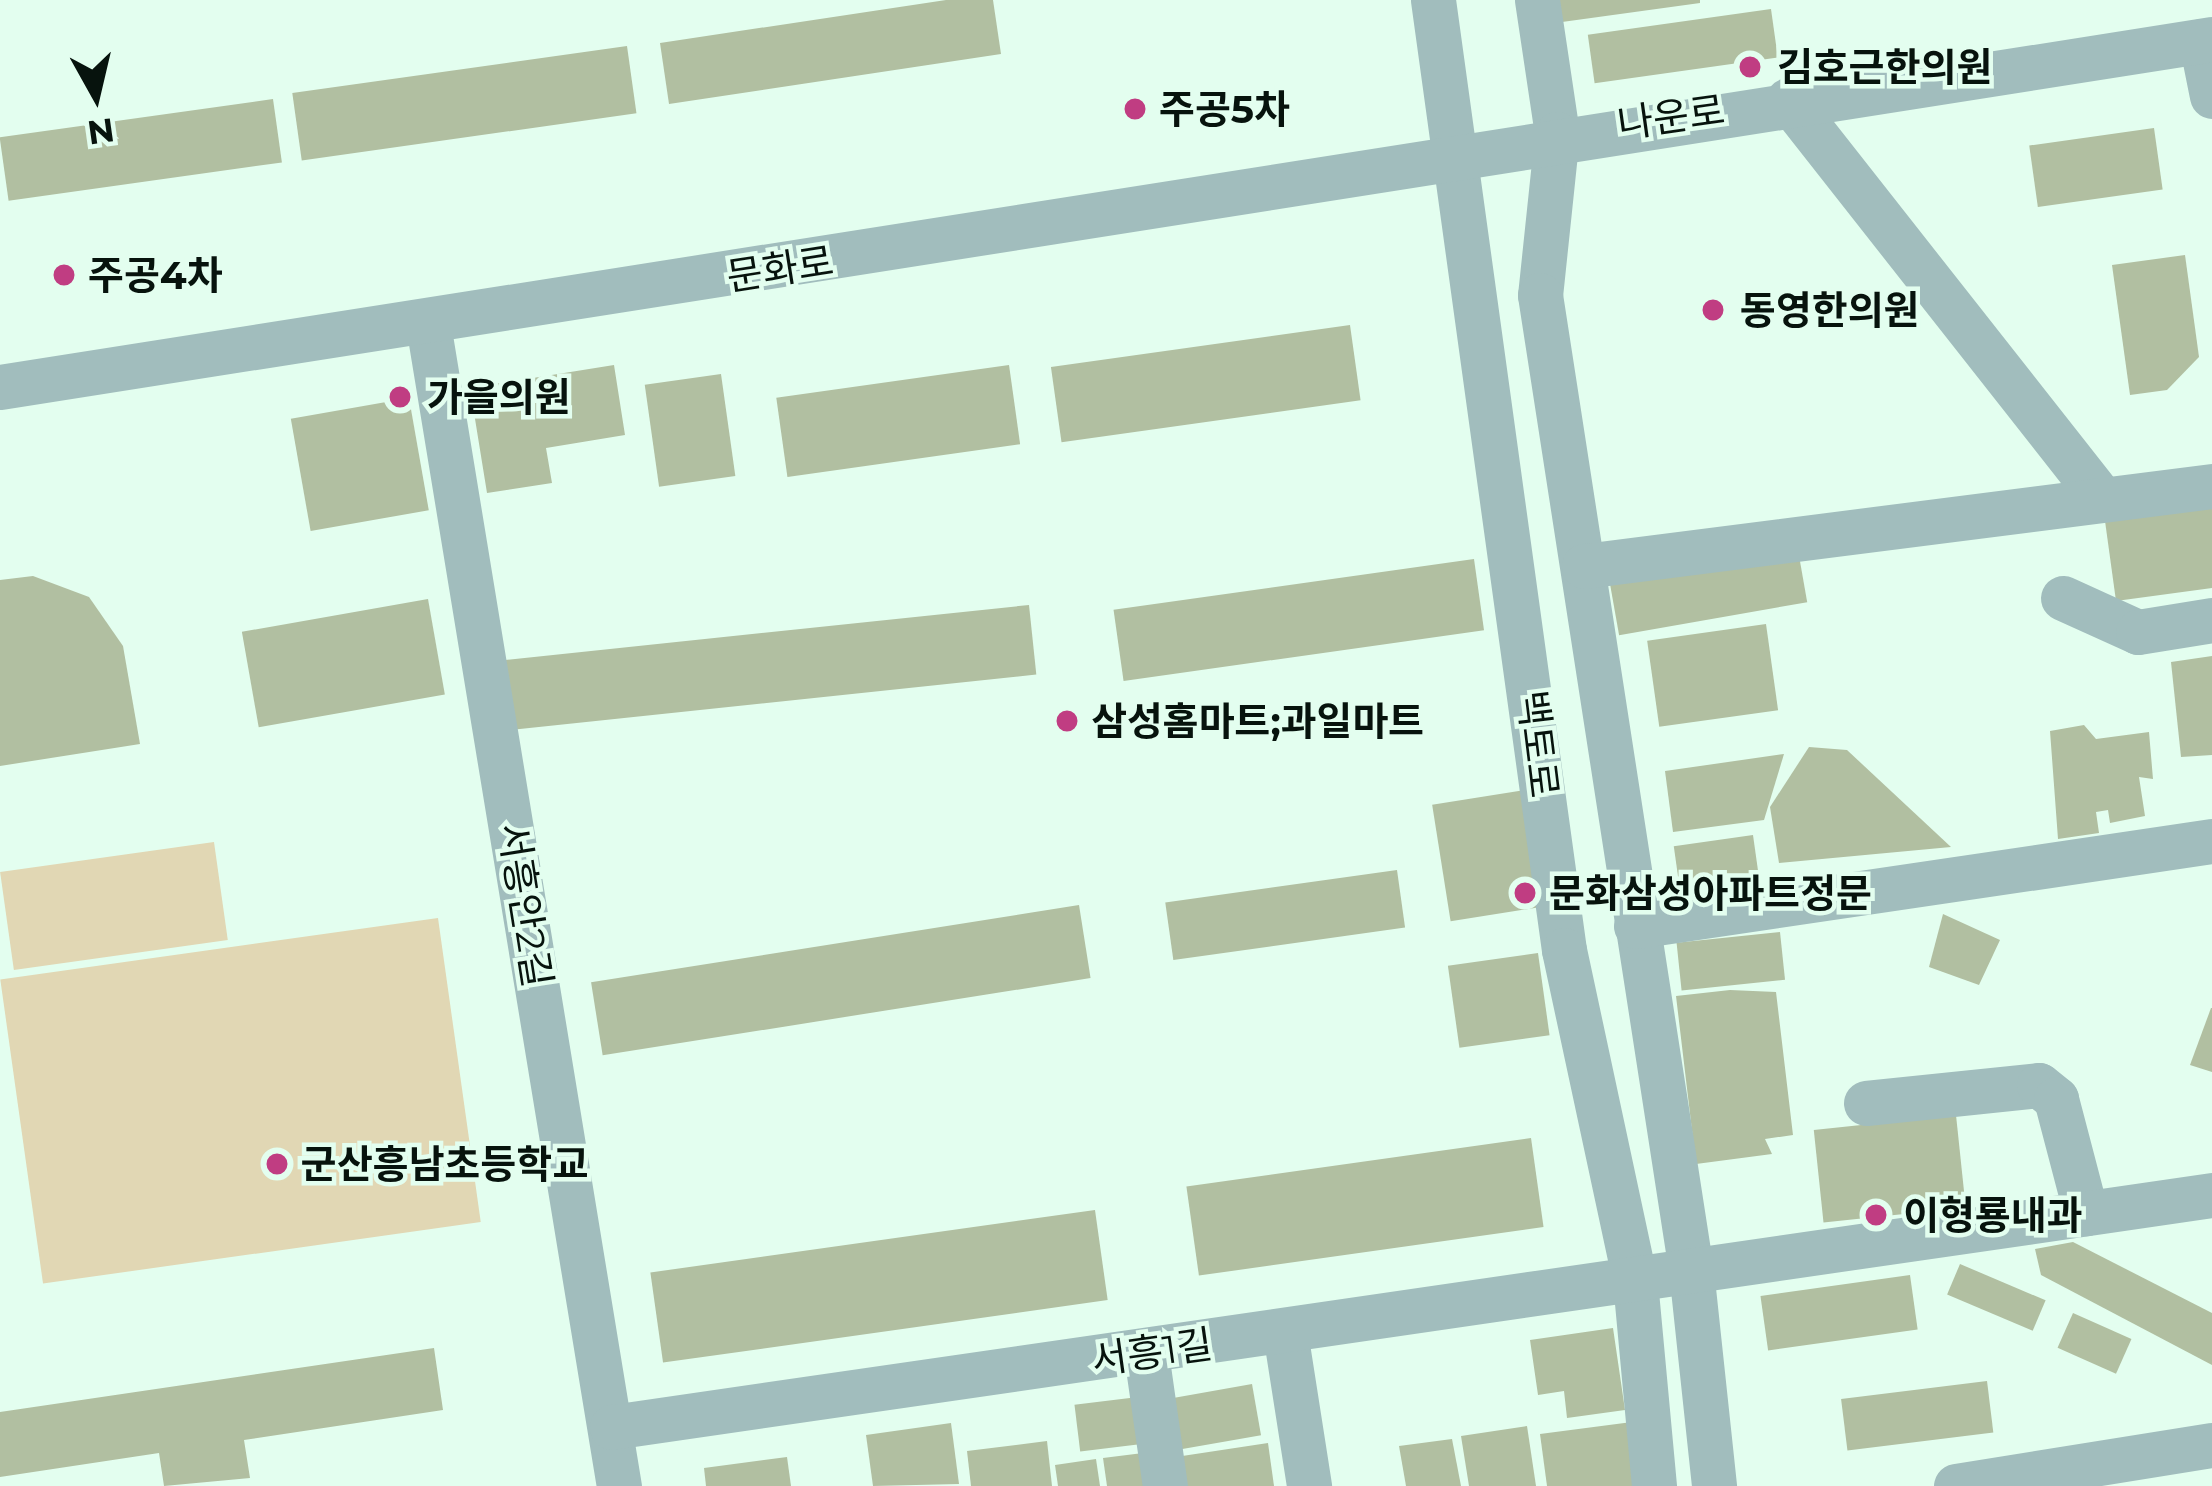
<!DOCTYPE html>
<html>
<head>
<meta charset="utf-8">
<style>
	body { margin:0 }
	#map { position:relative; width:2212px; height:1486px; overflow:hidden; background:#e3feef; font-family:Montserrat,"Noto Sans KR",sans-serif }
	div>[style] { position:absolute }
	.green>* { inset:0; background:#e1d7b4; transform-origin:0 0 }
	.building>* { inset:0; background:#b1bfa1; transform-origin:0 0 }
	.minor>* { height:45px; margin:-22.5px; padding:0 22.5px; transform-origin:22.5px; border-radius:22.5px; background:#a1bdbd }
	.dots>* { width:33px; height:33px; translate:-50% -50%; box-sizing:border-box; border:6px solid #e3feef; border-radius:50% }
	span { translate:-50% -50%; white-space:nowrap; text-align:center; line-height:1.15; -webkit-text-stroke:9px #e3feef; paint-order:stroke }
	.poi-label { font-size:39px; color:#07130d; font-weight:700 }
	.left { translate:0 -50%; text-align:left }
	.street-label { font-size:39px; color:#07130d }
	.north { position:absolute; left:36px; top:36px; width:120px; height:120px; -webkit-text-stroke:9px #e3feef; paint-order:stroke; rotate:172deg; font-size:33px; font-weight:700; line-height:48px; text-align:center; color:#07130d }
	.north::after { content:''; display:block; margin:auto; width:42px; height:54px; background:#07130d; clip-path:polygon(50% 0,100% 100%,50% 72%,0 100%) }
</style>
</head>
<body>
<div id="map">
	<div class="green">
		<div style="left:214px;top:842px;width:99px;height:216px;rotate:82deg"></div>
		<div style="left:438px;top:918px;width:307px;height:442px;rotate:82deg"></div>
	</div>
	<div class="building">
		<div style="clip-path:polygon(946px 0,993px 0,1001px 54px,669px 104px,660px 43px)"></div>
		<div style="clip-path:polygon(1559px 0,1700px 0,1700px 3px,1562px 22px)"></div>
		<div style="left:1771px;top:9px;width:49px;height:185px;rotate:82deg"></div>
		<div style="left:627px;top:46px;width:68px;height:338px;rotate:82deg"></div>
		<div style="left:273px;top:99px;width:64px;height:276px;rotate:82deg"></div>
		<div style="left:2154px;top:128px;width:62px;height:126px;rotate:82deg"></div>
		<div style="clip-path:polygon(2185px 255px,2199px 357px,2167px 390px,2130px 395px,2112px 265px)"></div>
		<div style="left:1350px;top:325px;width:76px;height:302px;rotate:82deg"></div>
		<div style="clip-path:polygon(614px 365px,625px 435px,546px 448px,552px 483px,487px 493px,470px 388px)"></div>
		<div style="left:1009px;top:365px;width:80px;height:235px;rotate:82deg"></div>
		<div style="left:721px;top:374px;width:103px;height:77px;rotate:82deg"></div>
		<div style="left:409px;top:398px;width:114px;height:120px;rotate:80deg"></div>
		<div style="clip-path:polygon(2212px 500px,2212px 588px,2116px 601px,2105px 521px)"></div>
		<div style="left:1798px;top:550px;width:53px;height:191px;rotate:80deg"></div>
		<div style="left:1474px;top:559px;width:72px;height:364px;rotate:82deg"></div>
		<div style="clip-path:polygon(33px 576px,89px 597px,123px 646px,140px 744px,0 766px,0 580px)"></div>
		<div style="left:428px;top:599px;width:97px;height:189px;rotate:80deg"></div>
		<div style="left:1029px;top:605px;width:70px;height:532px;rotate:84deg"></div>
		<div style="left:1766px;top:624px;width:87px;height:120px;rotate:82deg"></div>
		<div style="clip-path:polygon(2212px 656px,2212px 755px,2181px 757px,2171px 662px)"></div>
		<div style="clip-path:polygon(2084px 725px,2096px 739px,2149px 732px,2153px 779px,2139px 777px,2145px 816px,2110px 823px,2108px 810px,2096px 812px,2099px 833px,2058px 839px,2050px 731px)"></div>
		<div style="clip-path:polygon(1809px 747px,1847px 750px,1951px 847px,1779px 863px,1770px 807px)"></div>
		<div style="clip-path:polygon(1784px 754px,1764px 820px,1673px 832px,1665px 771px)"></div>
		<div style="left:1525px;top:790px;width:118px;height:94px;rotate:81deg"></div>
		<div style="left:1753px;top:835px;width:65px;height:80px;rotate:82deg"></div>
		<div style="left:1397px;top:870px;width:58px;height:234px;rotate:82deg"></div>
		<div style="left:1079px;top:905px;width:74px;height:494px;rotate:81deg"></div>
		<div style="clip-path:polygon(1943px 914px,2000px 940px,1979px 985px,1929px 967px)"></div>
		<div style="left:1780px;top:932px;width:48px;height:104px;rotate:84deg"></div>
		<div style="left:1538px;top:953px;width:83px;height:91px;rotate:82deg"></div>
		<div style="clip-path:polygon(1730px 990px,1776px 992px,1793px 1135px,1765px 1139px,1772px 1154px,1696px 1164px,1676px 996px)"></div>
		<div style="clip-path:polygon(2211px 1008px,2212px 1008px,2212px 1072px,2190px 1065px)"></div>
		<div style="left:1956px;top:1115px;width:93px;height:143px;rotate:84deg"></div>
		<div style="left:1531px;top:1138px;width:90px;height:348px;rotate:82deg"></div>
		<div style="left:1095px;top:1210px;width:91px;height:449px;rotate:82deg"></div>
		<div style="clip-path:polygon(2073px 1242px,2212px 1313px,2212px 1365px,2041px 1275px,2035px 1249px)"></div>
		<div style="left:1960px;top:1264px;width:93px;height:33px;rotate:23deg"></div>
		<div style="left:1910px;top:1275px;width:55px;height:151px;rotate:82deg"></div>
		<div style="left:2073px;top:1313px;width:64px;height:38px;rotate:24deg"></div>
		<div style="clip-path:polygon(1613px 1328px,1625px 1410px,1567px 1418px,1564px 1391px,1538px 1395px,1530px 1340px)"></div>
		<div style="clip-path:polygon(434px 1348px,443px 1410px,244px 1440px,250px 1478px,164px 1486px,159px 1453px,0 1477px,0 1412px)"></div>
		<div style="left:1987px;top:1381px;width:52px;height:147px;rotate:83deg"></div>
		<div style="left:1252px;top:1384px;width:52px;height:90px;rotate:80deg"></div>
		<div style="left:1138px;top:1397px;width:47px;height:64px;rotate:83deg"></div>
		<div style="clip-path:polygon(1632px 1422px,1640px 1486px,1547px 1486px,1540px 1434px)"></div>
		<div style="clip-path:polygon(951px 1423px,959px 1484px,873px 1486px,866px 1435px)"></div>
		<div style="clip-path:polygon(1527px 1426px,1536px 1486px,1469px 1486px,1461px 1436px)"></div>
		<div style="clip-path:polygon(1452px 1439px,1461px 1486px,1406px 1486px,1399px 1446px)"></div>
		<div style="clip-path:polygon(1047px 1441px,1052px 1486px,971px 1486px,967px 1451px)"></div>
		<div style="clip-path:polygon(1268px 1443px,1274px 1486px,1173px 1486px,1169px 1458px)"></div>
		<div style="clip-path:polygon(1151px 1452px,1156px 1486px,1107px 1486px,1103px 1458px)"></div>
		<div style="clip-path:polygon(787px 1457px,791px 1486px,706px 1486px,704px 1468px)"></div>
		<div style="clip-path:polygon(1096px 1459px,1100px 1486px,1058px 1486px,1055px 1465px)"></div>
	</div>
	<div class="minor">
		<div style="left:1433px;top:0;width:959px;rotate:82.15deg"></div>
		<div style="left:1564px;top:950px;width:339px;rotate:77.9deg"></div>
		<div style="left:1635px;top:1281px;width:206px;rotate:84.7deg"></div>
		<div style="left:1537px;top:0;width:135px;rotate:81.5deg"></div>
		<div style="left:1557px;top:134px;width:162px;rotate:96deg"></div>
		<div style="left:1540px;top:295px;width:987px;rotate:81.2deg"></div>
		<div style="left:1691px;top:1270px;width:217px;rotate:83.9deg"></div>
		<div style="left:2201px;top:41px;width:56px;rotate:78.7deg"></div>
		<div style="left:1788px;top:100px;width:508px;rotate:51.8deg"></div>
		<div style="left:428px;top:324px;width:1178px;rotate:80.67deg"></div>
		<div style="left:0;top:387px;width:2239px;rotate:-8.94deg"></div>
		<div style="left:1584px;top:566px;width:633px;rotate:-7.26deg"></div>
		<div style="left:2063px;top:598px;width:82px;rotate:24.4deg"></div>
		<div style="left:2138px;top:632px;width:75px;rotate:-9.2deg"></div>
		<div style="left:1636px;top:926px;width:582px;rotate:-8.39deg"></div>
		<div style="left:1866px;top:1103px;width:174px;rotate:-5.9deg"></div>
		<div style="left:2039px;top:1085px;width:22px;rotate:39deg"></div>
		<div style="left:2056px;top:1099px;width:118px;rotate:75.3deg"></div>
		<div style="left:1285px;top:1332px;width:156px;rotate:81.1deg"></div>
		<div style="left:1146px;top:1353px;width:134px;rotate:81.9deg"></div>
		<div style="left:612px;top:1427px;width:1617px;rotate:-8.25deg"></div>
		<div style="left:1956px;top:1486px;width:259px;rotate:-9.1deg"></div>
	</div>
	<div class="dots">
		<div style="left:1750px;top:67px;background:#c03d82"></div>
		<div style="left:1135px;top:109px;background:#c03d82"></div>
		<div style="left:64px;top:275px;background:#c03d82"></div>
		<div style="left:1713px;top:310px;background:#c03d82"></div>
		<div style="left:400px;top:397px;background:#c03d82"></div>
		<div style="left:1067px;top:721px;background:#c03d82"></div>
		<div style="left:1525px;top:893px;background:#c03d82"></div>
		<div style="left:277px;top:1164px;background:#c03d82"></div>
		<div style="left:1876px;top:1215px;background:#c03d82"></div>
	</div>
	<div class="poi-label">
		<span class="left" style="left:1777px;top:67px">김호근한의원</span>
		<span class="left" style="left:1159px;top:109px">주공5차</span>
		<span class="left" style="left:88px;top:275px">주공4차</span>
		<span class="left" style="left:1740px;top:310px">동영한의원</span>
		<span class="left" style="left:427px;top:397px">가을의원</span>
		<span class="left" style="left:1091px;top:721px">삼성홈마트;과일마트</span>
		<span class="left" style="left:1549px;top:893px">문화삼성아파트정문</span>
		<span class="left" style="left:301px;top:1164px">군산흥남초등학교</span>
		<span class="left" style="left:1903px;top:1215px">이형룡내과</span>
	</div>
	<div class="street-label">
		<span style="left:1671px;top:117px;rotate:-8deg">나운로</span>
		<span style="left:780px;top:269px;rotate:-9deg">문화로</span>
		<span style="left:1538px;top:744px;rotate:83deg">백토로</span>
		<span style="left:525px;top:905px;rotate:81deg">서흥안2길</span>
		<span style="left:1152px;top:1352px;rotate:-8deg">서흥1길</span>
	</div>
	<div class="north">N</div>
</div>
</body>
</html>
